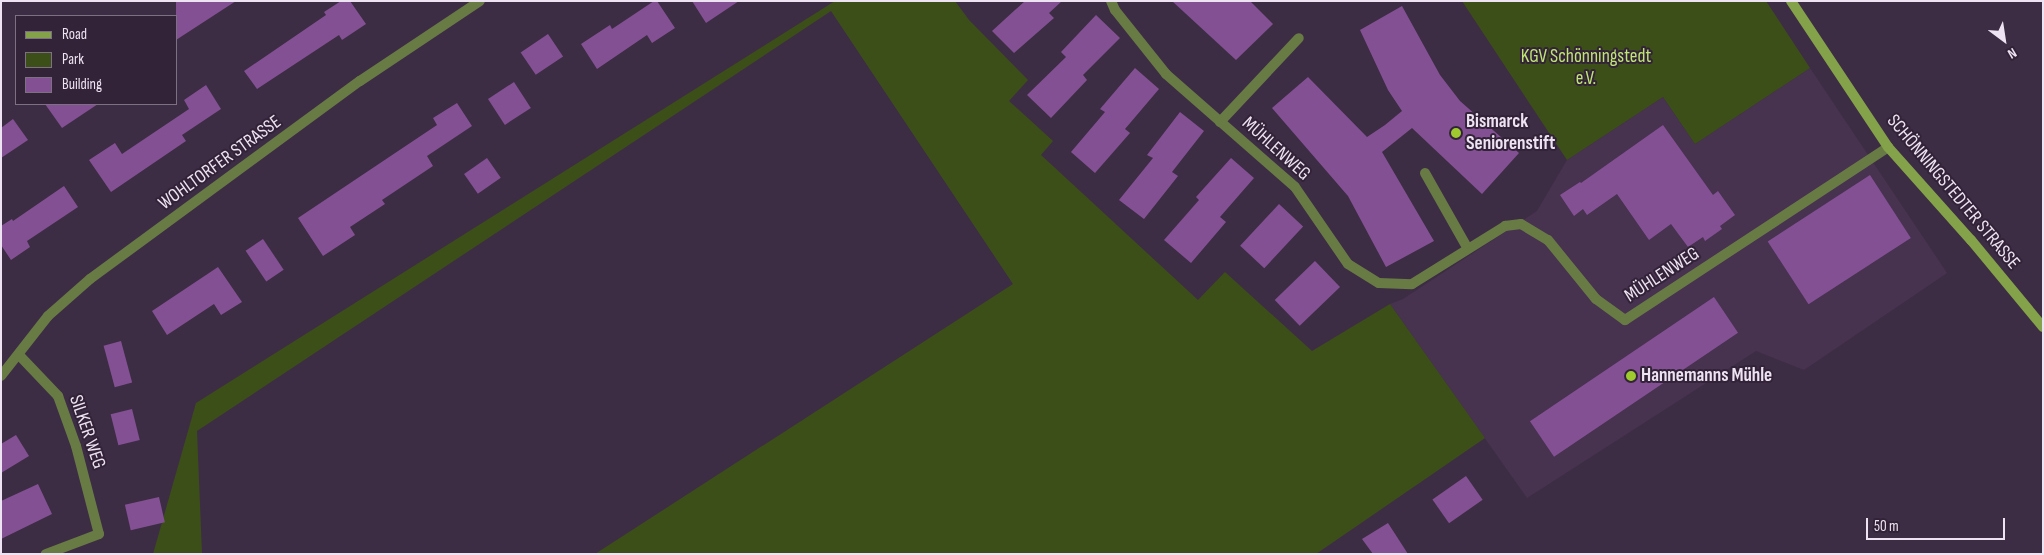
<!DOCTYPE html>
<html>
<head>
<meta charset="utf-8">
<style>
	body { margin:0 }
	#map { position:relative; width:2044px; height:555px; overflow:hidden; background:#3d2d44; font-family:"Sofia Sans Condensed",sans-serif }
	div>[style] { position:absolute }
	.built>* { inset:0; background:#47324f }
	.green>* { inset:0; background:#3d4f18 }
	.building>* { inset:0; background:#835094; transform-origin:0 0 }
	.minor>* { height:10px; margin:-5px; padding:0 5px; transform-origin:5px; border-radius:5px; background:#687b45 }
	.tertiary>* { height:10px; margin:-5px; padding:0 5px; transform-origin:5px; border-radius:5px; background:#687b45 }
	.secondary>* { height:10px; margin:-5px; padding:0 5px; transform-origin:5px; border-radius:5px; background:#84a249 }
	.dots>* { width:14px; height:14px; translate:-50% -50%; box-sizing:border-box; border:2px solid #332339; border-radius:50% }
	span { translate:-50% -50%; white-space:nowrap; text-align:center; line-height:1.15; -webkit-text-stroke:4px #332339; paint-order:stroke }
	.park-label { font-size:19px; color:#bfe573 }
	.poi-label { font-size:19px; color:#eee3f2; font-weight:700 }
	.left { translate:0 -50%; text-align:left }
	.street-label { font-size:19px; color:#eee3f2 }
	.frame { position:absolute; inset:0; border:2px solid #eee3f2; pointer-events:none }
	.legend { position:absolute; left:15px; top:15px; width:162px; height:90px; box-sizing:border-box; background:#332339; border:1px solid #7e7083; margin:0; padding:6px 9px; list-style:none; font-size:15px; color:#eee3f2 }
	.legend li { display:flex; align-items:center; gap:10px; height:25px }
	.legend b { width:25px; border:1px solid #7e7083 }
	.north { position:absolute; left:1979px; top:15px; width:50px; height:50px; -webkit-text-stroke:4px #332339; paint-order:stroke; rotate:149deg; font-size:14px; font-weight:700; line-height:20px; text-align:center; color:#eee3f2 }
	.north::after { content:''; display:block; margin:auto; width:18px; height:22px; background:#eee3f2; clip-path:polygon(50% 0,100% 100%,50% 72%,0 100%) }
	.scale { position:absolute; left:1866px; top:518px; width:139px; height:22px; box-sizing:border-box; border:2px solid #eee3f2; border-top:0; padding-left:6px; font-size:15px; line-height:18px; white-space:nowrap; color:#eee3f2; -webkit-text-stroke:4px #332339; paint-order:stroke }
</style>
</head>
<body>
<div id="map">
	<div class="built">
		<div style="clip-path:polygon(1810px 68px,1947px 273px,1804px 370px,1756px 351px,1527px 498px,1390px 304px,1403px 299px,1537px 211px,1567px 160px,1663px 97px,1695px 144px)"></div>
	</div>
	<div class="green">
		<div style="clip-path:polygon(835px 1px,955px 1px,969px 20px,1028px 80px,1009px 101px,1053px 141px,1041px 155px,1198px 300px,1225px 272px,1312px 351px,1390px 304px,1485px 438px,1316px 554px,595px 554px,1013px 284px,831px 11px,197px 431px,202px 554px,153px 554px,196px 403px)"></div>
		<div style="clip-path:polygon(1462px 1px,1766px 1px,1810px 68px,1695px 144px,1663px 97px,1567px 160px)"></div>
	</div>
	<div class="building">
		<div style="clip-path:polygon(176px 1px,236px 1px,176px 40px)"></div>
		<div style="clip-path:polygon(341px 1px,350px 1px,366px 24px,342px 40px,339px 35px,257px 89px,244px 71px,326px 15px,324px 12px)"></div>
		<div style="clip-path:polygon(654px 1px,657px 1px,675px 28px,652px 43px,647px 35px,597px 69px,581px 44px,610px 25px,612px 29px)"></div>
		<div style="clip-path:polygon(692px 1px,739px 1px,706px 23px)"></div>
		<div style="clip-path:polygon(1025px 1px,1062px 1px,1049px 13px,1054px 18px,1014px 53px,992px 31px)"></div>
		<div style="clip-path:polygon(1172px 1px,1250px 1px,1273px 24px,1236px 60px)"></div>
		<div style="clip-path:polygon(1402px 6px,1440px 75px,1460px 101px,1519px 153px,1482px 194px,1412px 128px,1382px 152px,1434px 241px,1386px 267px,1348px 196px,1272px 108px,1308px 77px,1367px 137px,1385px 125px,1402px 111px,1388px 90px,1360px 30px)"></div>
		<div style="clip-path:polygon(1096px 15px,1120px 38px,1083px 75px,1087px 80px,1051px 118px,1027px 95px,1066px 57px,1061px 52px)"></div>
		<div style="left:548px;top:34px;width:27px;height:33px;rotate:56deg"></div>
		<div style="clip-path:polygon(1135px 68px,1159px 89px,1125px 129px,1130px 133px,1095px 173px,1071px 152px,1105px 112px,1100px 109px)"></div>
		<div style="left:514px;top:82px;width:31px;height:31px;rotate:57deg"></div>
		<div style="clip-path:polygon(206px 85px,221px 109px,182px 135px,186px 141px,111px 192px,89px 160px,115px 143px,122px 154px,189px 109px,184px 100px)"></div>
		<div style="clip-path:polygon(457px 103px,472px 126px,427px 156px,433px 166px,382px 200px,385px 204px,350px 227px,355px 235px,323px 256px,298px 218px,437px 125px,433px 118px)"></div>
		<div style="clip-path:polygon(45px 104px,98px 104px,62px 128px)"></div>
		<div style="clip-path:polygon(1180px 112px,1204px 131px,1172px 172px,1178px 176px,1144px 219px,1119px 200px,1153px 158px,1147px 155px)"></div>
		<div style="clip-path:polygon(13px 119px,28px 140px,1px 158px,1px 128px)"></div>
		<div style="clip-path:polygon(1663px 125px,1713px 195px,1718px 191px,1735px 215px,1720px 226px,1722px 229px,1705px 241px,1703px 237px,1688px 247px,1671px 224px,1649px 240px,1617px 194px,1587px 215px,1583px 209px,1574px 216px,1560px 195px,1580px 182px,1581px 183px)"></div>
		<div style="left:487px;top:158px;width:24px;height:28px;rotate:55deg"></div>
		<div style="clip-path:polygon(1231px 158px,1254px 178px,1220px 217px,1226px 222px,1191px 263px,1164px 240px,1199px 200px,1196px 197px)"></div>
		<div style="left:1870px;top:175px;width:75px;height:122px;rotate:57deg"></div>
		<div style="clip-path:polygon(64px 186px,78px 207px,27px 241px,30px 247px,11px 260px,1px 245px,1px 226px,12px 219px,13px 221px)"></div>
		<div style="left:1279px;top:204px;width:33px;height:57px;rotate:43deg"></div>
		<div style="left:263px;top:239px;width:37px;height:21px;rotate:56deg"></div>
		<div style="left:1315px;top:261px;width:36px;height:56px;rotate:46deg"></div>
		<div style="clip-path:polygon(218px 267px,242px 302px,221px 315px,214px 304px,167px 335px,152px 311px)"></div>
		<div style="left:1714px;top:297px;width:43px;height:222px;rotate:56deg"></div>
		<div style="left:121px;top:341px;width:43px;height:18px;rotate:75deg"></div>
		<div style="left:132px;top:409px;width:32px;height:22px;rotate:76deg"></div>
		<div style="clip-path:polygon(16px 435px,29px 456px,1px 473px,1px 444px)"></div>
		<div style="left:1466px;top:476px;width:29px;height:41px;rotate:55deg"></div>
		<div style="clip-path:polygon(38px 484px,52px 514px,1px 539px,1px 501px)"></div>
		<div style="left:159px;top:497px;width:26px;height:35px;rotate:77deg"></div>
		<div style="clip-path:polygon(1388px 523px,1408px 554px,1373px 554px,1362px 539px)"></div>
	</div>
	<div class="minor">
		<div style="left:1111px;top:1px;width:10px;rotate:66deg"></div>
		<div style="left:1115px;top:10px;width:82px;rotate:51.4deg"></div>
		<div style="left:1166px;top:74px;width:171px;rotate:41.2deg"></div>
		<div style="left:1295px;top:187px;width:93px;rotate:55.5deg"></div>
		<div style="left:1348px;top:264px;width:36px;rotate:32deg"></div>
		<div style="left:1379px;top:283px;width:33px;rotate:2deg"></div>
		<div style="left:1412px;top:284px;width:110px;rotate:-31.9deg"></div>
		<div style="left:1505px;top:226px;width:16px;rotate:-7deg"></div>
		<div style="left:1521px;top:224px;width:31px;rotate:31deg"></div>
		<div style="left:1548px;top:240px;width:76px;rotate:50.9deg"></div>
		<div style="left:1596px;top:299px;width:36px;rotate:36deg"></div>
		<div style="left:1625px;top:320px;width:315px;rotate:-33.3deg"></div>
		<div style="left:1220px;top:122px;width:115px;rotate:-46.8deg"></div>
		<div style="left:1425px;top:173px;width:87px;rotate:60.5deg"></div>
		<div style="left:19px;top:355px;width:57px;rotate:46.4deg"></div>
		<div style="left:58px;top:396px;width:53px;rotate:70.2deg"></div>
		<div style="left:76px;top:446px;width:91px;rotate:75.4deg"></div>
		<div style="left:99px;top:534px;width:57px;rotate:159.3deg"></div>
	</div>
	<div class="tertiary">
		<div style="left:1px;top:376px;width:76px;rotate:-51.9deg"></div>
		<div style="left:48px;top:316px;width:56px;rotate:-41.4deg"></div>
		<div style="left:90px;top:279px;width:335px;rotate:-36.3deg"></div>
		<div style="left:360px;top:81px;width:144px;rotate:-33.7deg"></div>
	</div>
	<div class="secondary">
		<div style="left:1791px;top:1px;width:175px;rotate:56.4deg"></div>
		<div style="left:1888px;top:147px;width:125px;rotate:48.3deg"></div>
		<div style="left:1971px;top:240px;width:113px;rotate:50.4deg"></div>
	</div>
	<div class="dots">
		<div style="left:1456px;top:133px;background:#9eca2f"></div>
		<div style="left:1631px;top:376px;background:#9eca2f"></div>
	</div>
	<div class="park-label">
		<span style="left:1586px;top:68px">KGV Schönningstedt<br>e.V.</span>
	</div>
	<div class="poi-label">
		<span class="left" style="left:1466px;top:133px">Bismarck<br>Seniorenstift</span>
		<span class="left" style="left:1641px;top:376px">Hannemanns Mühle</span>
	</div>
	<div class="street-label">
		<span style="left:1276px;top:149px;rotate:42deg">MÜHLENWEG</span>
		<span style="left:220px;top:163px;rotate:-36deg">WOHLTORFER STRASSE</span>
		<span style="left:1953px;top:192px;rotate:50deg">SCHÖNNINGSTEDTER STRASSE</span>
		<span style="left:1662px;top:275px;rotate:-33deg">MÜHLENWEG</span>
		<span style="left:87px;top:432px;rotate:71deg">SILKER WEG</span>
	</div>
	<div class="frame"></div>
	<ul class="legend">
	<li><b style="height:6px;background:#84a249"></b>Road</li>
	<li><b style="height:14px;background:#3d4f18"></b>Park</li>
	<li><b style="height:14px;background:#835094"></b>Building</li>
	</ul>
	<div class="north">N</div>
	<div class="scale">50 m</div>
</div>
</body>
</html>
